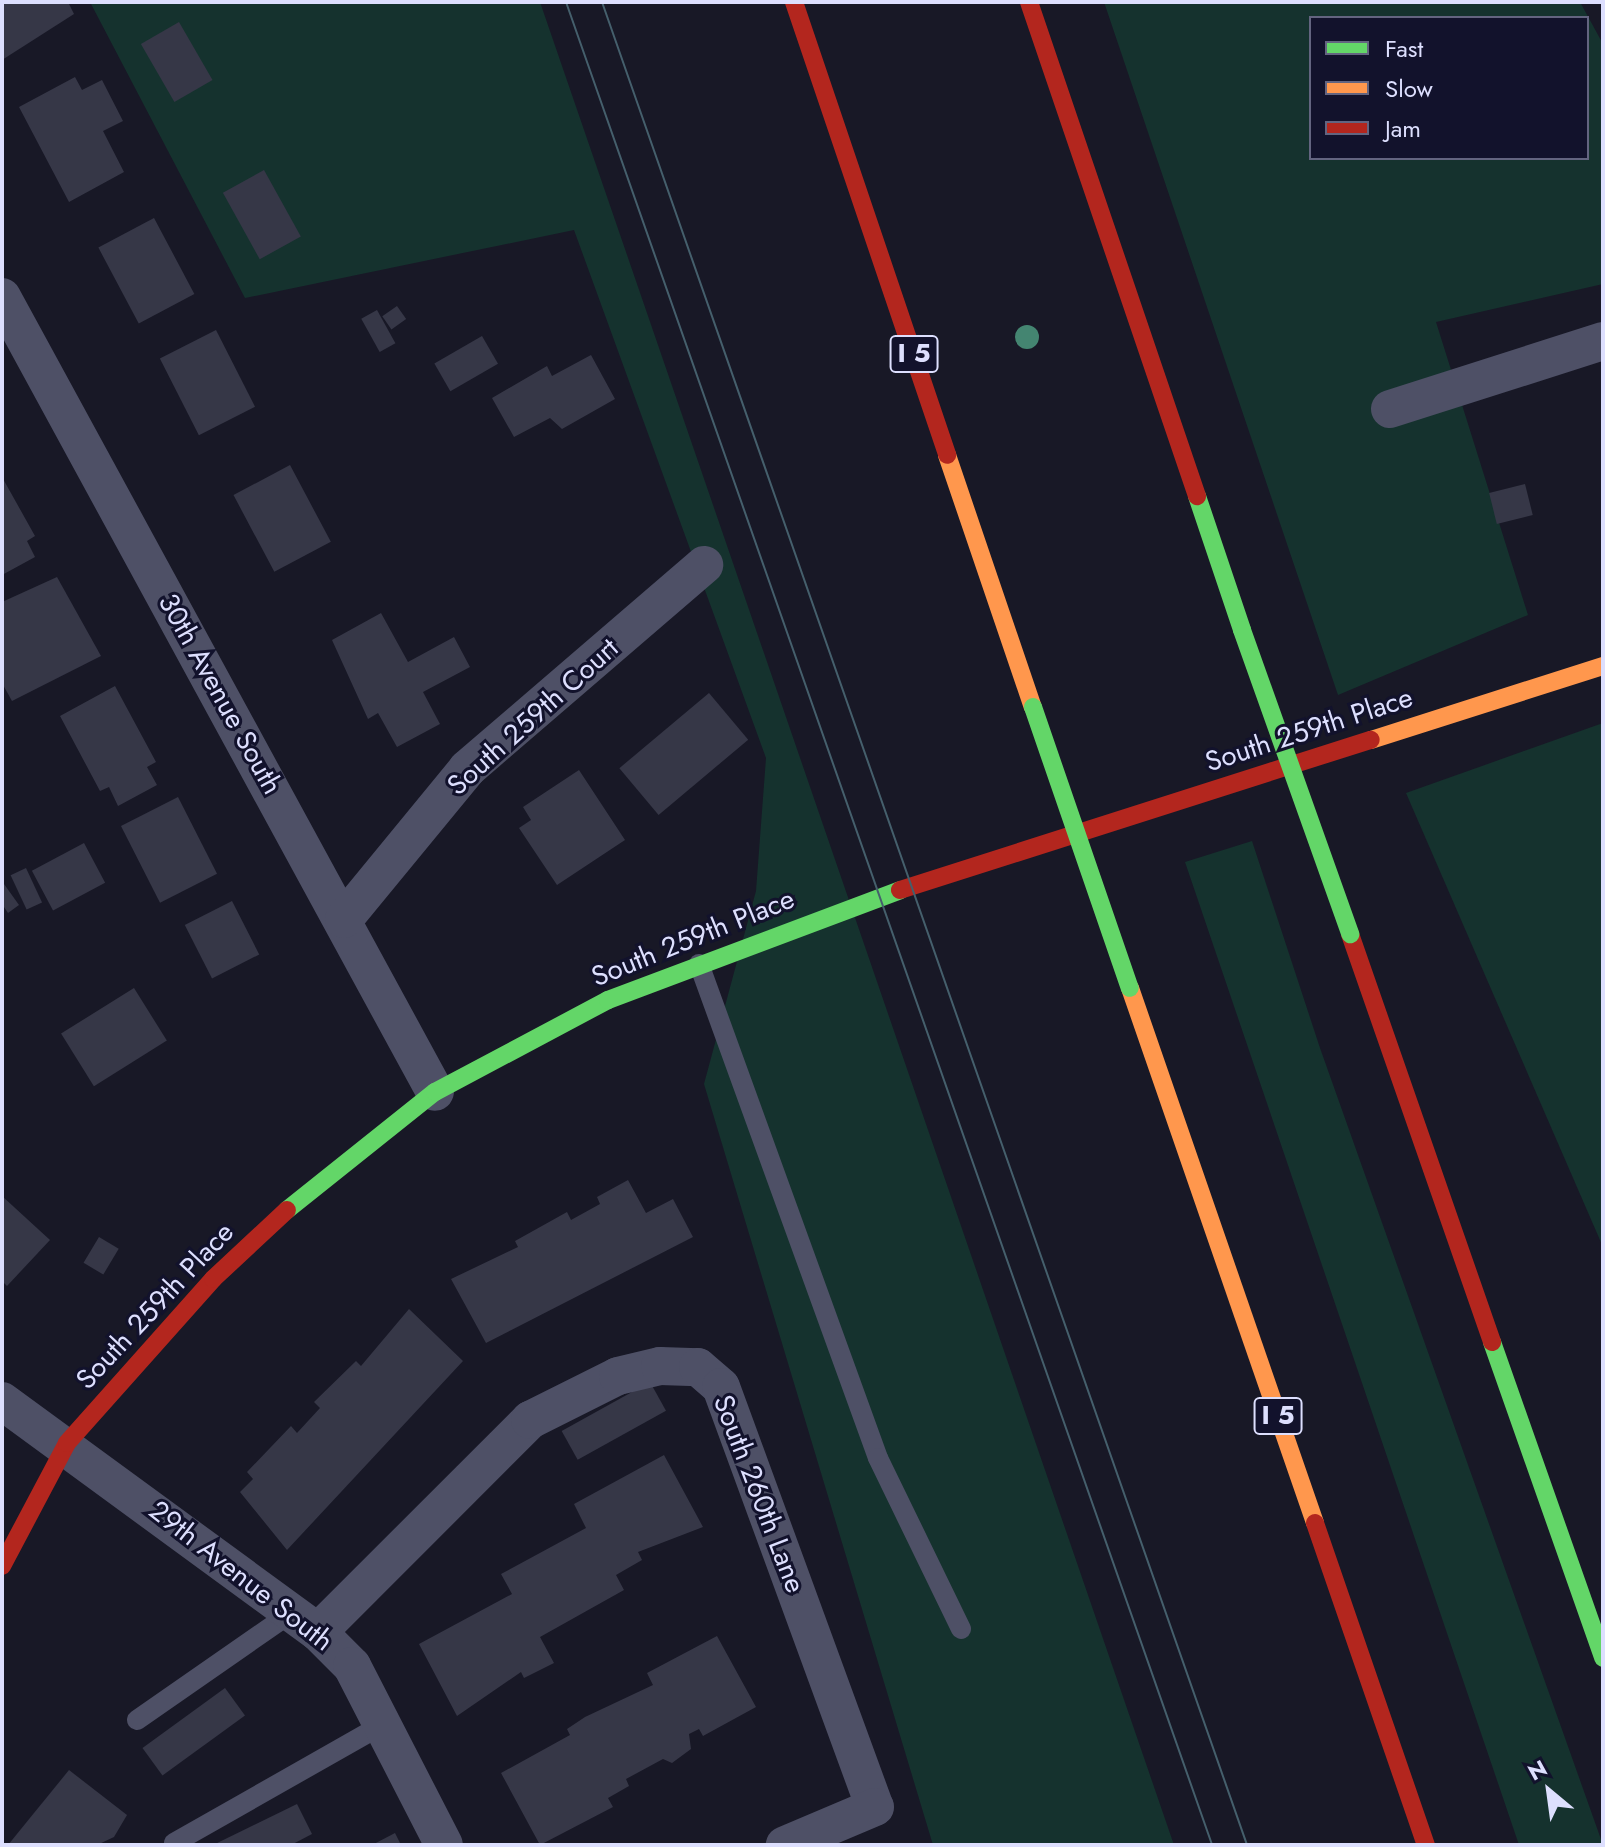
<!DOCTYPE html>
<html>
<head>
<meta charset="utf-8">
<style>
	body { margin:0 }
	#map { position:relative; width:1605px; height:1847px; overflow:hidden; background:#181826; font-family:Jost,sans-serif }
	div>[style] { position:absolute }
	.green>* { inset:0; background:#15322e }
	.building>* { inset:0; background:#363747; transform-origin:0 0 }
	.lane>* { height:20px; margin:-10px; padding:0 10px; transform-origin:10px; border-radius:10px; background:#4e5066 }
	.street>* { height:38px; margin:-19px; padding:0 19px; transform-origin:19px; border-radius:19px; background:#4e5066 }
	.fast>* { height:18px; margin:-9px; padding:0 9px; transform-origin:9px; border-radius:9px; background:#63d668 }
	.slow>* { height:18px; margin:-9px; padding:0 9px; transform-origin:9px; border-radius:9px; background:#ff974d }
	.jam>* { height:18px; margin:-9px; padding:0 9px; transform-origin:9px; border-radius:9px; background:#b3261e }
	.tram>* { height:2px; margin:-1px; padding:0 1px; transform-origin:1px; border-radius:1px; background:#455f6c }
	.fast-bridge>* { height:18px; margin:-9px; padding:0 9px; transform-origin:9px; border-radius:9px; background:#63d668 }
	.trees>* { width:24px; height:24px; margin:-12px; border-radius:50%; background:#448571 }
	span { translate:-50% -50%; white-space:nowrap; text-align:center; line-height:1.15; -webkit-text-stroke:6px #12122c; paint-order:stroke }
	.shield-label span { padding:2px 6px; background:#12122c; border:2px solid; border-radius:6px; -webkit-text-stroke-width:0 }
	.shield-label { font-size:26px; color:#dddffe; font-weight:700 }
	.street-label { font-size:28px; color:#dddffe }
	.frame { position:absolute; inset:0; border:4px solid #dddffe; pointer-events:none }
	.legend { position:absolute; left:1309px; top:16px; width:280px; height:144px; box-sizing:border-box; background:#12122c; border:2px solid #636480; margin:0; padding:10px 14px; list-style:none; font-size:24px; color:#dddffe }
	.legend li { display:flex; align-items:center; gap:16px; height:40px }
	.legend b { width:40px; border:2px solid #636480 }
	.north { position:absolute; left:1509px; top:1751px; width:80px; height:80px; -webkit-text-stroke:6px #12122c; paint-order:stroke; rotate:331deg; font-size:22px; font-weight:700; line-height:32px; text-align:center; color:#dddffe }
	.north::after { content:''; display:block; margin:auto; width:28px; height:36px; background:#dddffe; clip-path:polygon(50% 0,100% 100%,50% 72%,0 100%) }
</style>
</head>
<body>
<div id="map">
	<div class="green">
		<div style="clip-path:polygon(90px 2px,540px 2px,1174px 1845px,933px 1845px,704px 1084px,756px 891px,766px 758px,574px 230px,245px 298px)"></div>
		<div style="clip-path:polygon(evenodd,1104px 2px,1580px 2px,1603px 44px,1603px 284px,1436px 322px,1528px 615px,1338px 695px,1104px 2px,1311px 18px,1587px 18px,1587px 158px,1311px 158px,1311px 18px)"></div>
		<div style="clip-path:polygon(1603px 723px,1603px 1247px,1406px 793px)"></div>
		<div style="clip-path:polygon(1252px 841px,1320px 1048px,1603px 1845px,1519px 1845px,1185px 862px)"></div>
	</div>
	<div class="building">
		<div style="clip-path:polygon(2px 2px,68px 2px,74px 14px,2px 60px)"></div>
		<div style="left:179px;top:22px;width:67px;height:44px;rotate:60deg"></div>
		<div style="clip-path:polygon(75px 77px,82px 90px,102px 80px,123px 121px,103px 131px,124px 172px,69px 202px,19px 107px)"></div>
		<div style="left:264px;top:170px;width:76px;height:47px;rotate:61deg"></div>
		<div style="left:154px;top:218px;width:86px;height:63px;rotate:62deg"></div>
		<div style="left:397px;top:306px;width:16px;height:18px;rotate:55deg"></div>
		<div style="left:377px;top:310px;width:38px;height:18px;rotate:61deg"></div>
		<div style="left:216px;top:330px;width:86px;height:63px;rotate:63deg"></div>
		<div style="left:482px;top:336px;width:32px;height:55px;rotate:60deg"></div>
		<div style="clip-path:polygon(591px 355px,615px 399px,562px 429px,550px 418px,514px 437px,492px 398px,547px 366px,552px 376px)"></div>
		<div style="left:290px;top:465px;width:87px;height:64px;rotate:62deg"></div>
		<div style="clip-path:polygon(2px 477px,35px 536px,27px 541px,35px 557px,2px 575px)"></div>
		<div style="left:1525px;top:484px;width:32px;height:37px;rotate:76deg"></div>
		<div style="clip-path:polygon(57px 577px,101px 656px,12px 701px,2px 683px,2px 602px)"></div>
		<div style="clip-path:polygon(381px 613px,408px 662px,454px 637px,470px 667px,423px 692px,440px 724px,397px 747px,378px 713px,368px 719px,332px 640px)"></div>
		<div style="clip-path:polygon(115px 686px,156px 762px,147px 767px,157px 785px,118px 806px,109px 787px,100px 791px,60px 716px)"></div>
		<div style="left:709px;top:693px;width:61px;height:117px;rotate:50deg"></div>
		<div style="clip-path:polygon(579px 770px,625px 840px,557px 885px,519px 828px,531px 820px,523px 807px)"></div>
		<div style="left:178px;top:797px;width:86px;height:64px;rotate:63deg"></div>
		<div style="left:84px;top:843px;width:45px;height:59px;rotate:62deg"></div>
		<div style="left:26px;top:868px;width:38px;height:17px;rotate:65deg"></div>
		<div style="clip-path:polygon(4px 884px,19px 905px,8px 913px,2px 904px)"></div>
		<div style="left:232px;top:901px;width:60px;height:53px;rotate:63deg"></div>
		<div style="left:134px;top:988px;width:62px;height:86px;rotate:58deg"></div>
		<div style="clip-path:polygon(628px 1180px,646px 1213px,673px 1199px,693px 1237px,486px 1343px,451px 1279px,518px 1247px,515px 1241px,567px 1212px,571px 1220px,600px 1204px,597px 1197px)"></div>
		<div style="clip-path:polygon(2px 1196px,50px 1240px,7px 1286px,2px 1281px)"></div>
		<div style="left:99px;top:1237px;width:23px;height:30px;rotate:31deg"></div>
		<div style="clip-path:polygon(409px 1309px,463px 1361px,287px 1550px,240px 1492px,253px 1479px,247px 1472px,291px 1426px,297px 1433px,320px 1408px,314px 1402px,356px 1361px,361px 1366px)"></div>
		<div style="left:650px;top:1382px;width:33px;height:101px;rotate:61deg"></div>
		<div style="clip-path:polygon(664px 1455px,703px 1527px,638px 1552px,642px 1560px,616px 1575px,624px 1590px,540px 1637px,554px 1663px,524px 1678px,521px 1672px,457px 1716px,419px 1644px,512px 1594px,501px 1574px,586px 1528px,574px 1504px)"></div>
		<div style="clip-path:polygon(717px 1636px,756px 1707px,703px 1736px,699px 1729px,689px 1734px,691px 1749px,672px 1763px,663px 1759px,626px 1779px,629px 1786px,608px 1798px,613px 1807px,540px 1845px,501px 1773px,570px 1735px,567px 1729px,585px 1717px,653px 1685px,647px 1673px)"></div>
		<div style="left:225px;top:1688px;width:34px;height:102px;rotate:54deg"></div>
		<div style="clip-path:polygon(69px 1770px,127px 1815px,114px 1837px,97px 1845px,8px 1845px)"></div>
		<div style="clip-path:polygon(297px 1804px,312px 1834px,291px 1845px,213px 1845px)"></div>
		<div style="clip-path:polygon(395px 1833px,401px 1845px,372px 1845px)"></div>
	</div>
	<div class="lane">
		<div style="left:699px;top:964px;width:525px;rotate:70.08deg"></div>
		<div style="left:878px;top:1458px;width:190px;rotate:64.1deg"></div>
		<div style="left:137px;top:1720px;width:191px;rotate:-34.8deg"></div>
		<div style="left:174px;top:1843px;width:239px;rotate:-29.6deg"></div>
	</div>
	<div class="street">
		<div style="left:2px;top:297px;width:905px;rotate:61.42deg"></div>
		<div style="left:1390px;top:409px;width:224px;rotate:-17.7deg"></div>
		<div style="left:344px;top:919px;width:194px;rotate:-50.6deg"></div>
		<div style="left:467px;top:769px;width:313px;rotate:-40.7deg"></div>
		<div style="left:2px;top:1401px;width:391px;rotate:36.2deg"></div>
		<div style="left:318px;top:1632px;width:48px;rotate:45deg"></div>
		<div style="left:352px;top:1666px;width:201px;rotate:62.8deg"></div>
		<div style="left:318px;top:1632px;width:300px;rotate:-45deg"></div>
		<div style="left:530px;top:1420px;width:98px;rotate:-26.6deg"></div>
		<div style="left:618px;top:1376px;width:43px;rotate:-13.4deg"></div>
		<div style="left:660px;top:1366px;width:38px;rotate:2deg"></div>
		<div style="left:698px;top:1367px;width:30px;rotate:41deg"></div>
		<div style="left:721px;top:1387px;width:447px;rotate:69.9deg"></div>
		<div style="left:875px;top:1807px;width:98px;rotate:157.1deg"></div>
	</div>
	<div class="fast">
		<div style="left:1197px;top:496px;width:141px;rotate:71.4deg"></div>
		<div style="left:287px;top:1210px;width:189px;rotate:-38.6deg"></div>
		<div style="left:435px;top:1092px;width:196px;rotate:-28deg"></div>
		<div style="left:608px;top:1000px;width:312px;rotate:-20.6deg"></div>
		<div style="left:1492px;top:1342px;width:335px;rotate:70.6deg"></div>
	</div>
	<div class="slow">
		<div style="left:947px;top:455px;width:266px;rotate:71.2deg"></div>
		<div style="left:1371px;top:740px;width:244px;rotate:-17.7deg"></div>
		<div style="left:1130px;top:988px;width:566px;rotate:70.92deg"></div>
	</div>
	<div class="jam">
		<div style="left:794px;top:2px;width:478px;rotate:71.3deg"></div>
		<div style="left:1029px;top:2px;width:522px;rotate:71.22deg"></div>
		<div style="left:900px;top:890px;width:494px;rotate:-17.7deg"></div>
		<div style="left:1350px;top:934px;width:432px;rotate:70.8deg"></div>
		<div style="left:1315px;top:1523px;width:341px;rotate:71deg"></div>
		<div style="left:2px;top:1566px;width:139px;rotate:-62.1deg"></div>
		<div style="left:67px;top:1443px;width:220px;rotate:-48.3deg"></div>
		<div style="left:213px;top:1279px;width:101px;rotate:-43deg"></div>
	</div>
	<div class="tram">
		<div style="left:566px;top:2px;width:1953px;rotate:70.68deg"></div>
		<div style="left:602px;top:2px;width:1953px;rotate:70.71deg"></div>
	</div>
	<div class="fast-bridge">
		<div style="left:1242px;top:630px;width:323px;rotate:70.4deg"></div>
		<div style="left:1033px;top:707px;width:297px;rotate:71deg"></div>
	</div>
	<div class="trees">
		<div style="left:1027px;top:337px"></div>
	</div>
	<div class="shield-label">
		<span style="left:914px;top:354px">I 5</span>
		<span style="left:1278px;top:1416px">I 5</span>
	</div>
	<div class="street-label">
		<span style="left:220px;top:694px;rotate:61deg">30th Avenue South</span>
		<span style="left:533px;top:717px;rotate:-42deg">South 259th Court</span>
		<span style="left:1309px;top:730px;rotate:-18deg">South 259th Place</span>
		<span style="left:693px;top:938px;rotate:-22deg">South 259th Place</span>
		<span style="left:155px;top:1306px;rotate:-47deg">South 259th Place</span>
		<span style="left:759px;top:1494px;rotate:69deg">South 260th Lane</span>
		<span style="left:241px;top:1576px;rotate:38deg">29th Avenue South</span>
	</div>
	<div class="frame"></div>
	<ul class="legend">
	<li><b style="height:10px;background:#63d668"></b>Fast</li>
	<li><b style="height:10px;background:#ff974d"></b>Slow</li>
	<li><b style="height:10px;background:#b3261e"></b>Jam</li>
	</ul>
	<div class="north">N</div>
</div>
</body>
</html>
